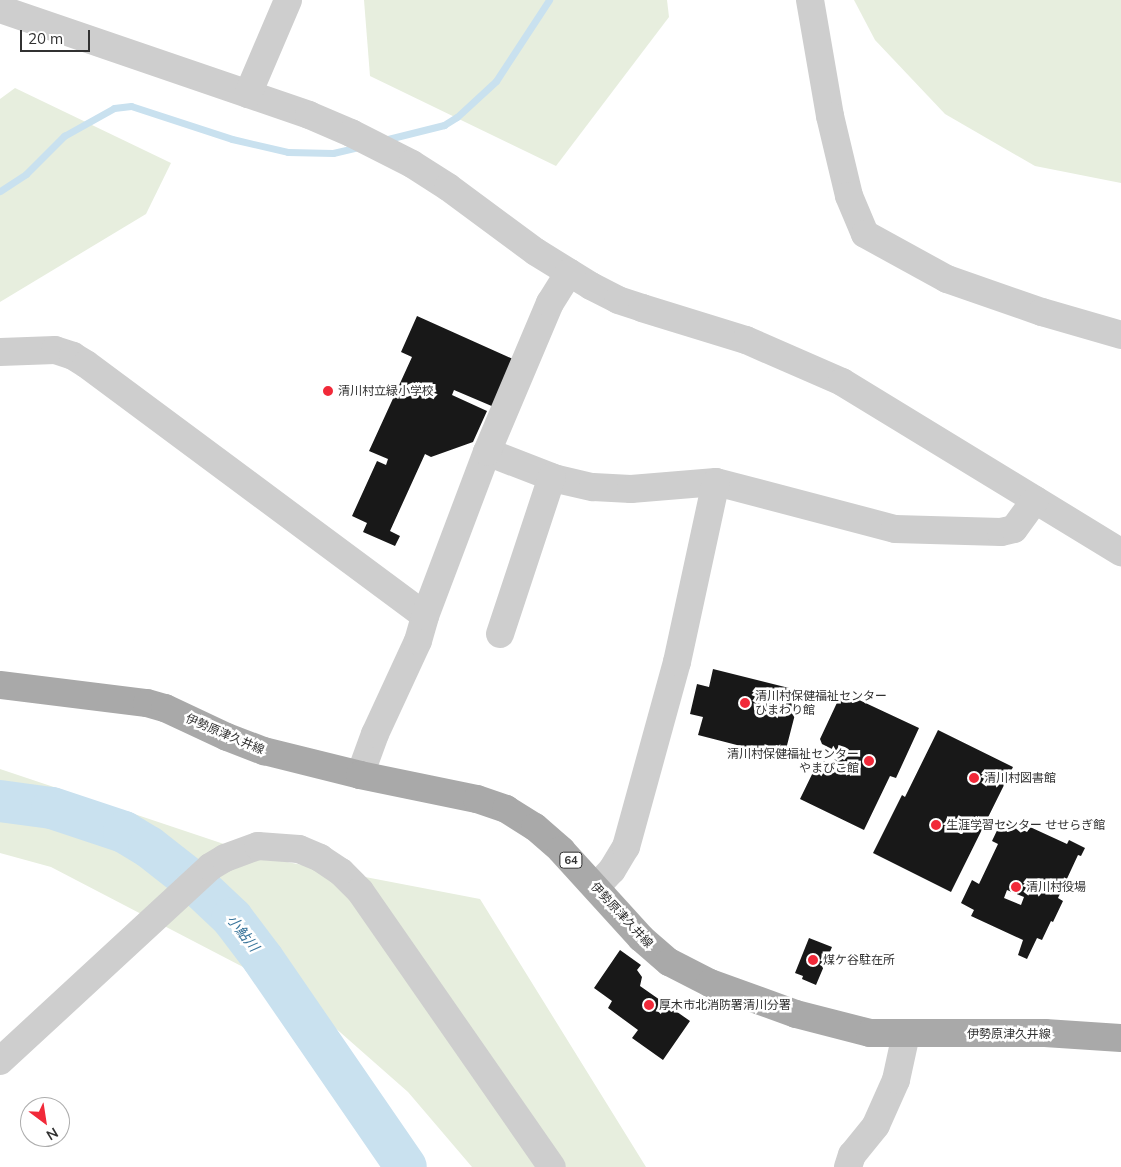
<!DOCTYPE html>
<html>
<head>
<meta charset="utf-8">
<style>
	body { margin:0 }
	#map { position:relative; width:1121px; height:1167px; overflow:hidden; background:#fff; font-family:Mulish,"Noto Sans JP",sans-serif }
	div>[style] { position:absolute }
	.green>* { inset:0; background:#e7eede }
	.stream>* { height:7px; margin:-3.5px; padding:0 3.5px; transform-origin:3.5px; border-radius:3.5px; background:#c9e1ef }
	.river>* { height:42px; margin:-21px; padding:0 21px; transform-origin:21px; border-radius:21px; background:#c9e1ef }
	.building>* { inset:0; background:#181818 }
	.minor>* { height:28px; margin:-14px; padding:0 14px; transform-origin:14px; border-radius:14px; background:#cecece }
	.major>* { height:28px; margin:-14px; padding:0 14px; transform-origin:14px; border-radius:14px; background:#a9a9a9 }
	.dots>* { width:14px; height:14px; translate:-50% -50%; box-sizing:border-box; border:2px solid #fff; border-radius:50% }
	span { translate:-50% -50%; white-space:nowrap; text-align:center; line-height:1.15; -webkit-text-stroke:5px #fff; paint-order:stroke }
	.shield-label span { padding:1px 4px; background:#fff; border:1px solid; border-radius:4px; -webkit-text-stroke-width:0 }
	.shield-label { font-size:11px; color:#313131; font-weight:700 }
	.poi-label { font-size:12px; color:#313131 }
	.left { translate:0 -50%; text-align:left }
	.right { translate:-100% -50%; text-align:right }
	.street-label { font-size:12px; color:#313131 }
	.water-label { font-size:14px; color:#38749a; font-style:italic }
	.north { position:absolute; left:20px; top:1097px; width:50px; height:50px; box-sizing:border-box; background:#fff; border:1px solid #adadad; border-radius:50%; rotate:149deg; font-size:14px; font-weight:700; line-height:20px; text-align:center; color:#313131 }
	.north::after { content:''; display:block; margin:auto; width:18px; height:22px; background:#f12939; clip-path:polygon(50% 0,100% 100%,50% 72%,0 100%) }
	.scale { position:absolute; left:20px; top:30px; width:70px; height:22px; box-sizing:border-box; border:2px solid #313131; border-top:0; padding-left:6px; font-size:15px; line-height:18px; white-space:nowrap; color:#313131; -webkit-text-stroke:4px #fff; paint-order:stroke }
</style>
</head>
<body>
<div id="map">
	<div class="green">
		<div style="clip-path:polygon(364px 0,667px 0,669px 17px,556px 166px,370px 76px)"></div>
		<div style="clip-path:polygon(854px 0,1121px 0,1121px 183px,1035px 166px,945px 114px,875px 40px)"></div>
		<div style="clip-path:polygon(15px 88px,171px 163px,146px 214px,0 302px,0 99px)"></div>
		<div style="clip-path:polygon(0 769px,266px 858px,480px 899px,646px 1167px,472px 1167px,408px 1092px,299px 996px,51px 867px,0 853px)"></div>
	</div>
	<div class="stream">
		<div style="left:384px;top:140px;width:62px;rotate:-14deg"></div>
		<div style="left:444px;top:125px;width:15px;rotate:-32deg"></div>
		<div style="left:457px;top:117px;width:53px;rotate:-42.7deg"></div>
		<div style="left:496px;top:81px;width:97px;rotate:-56.8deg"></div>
		<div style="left:0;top:191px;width:31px;rotate:-33deg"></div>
		<div style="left:26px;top:174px;width:54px;rotate:-45deg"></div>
		<div style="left:64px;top:136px;width:57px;rotate:-29.2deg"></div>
		<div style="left:114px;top:108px;width:17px;rotate:-7deg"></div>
		<div style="left:131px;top:106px;width:106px;rotate:18.1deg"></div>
		<div style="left:232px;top:139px;width:57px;rotate:13.1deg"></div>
		<div style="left:288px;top:152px;width:45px;rotate:1.3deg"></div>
		<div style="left:333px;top:153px;width:27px;rotate:-13deg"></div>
	</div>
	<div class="river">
		<div style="left:0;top:801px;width:52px;rotate:7.7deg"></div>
		<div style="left:52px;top:808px;width:76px;rotate:18.4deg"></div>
		<div style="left:124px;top:832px;width:29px;rotate:31deg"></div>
		<div style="left:149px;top:847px;width:60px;rotate:38.2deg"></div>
		<div style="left:196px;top:884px;width:50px;rotate:43.4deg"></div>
		<div style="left:232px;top:918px;width:51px;rotate:52.9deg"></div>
		<div style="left:263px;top:959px;width:252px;rotate:55.5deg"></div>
	</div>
	<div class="building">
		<div style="clip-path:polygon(417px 316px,515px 360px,494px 407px,454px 390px,452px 395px,487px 411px,473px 442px,431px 457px,425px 454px,390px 531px,400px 536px,395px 546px,363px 532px,367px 523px,352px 516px,377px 461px,386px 465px,388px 459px,369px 451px,412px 357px,401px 352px)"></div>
		<div style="clip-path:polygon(713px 669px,801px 691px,784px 757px,698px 735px,703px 717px,690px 714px,697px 684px,709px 687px)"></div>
		<div style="clip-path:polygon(842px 692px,919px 728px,896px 778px,890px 776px,864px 830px,800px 799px,818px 762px,823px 761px,832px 765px,838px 752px,822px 744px,820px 739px)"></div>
		<div style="clip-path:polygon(938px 730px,1013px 767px,951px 892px,873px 853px,902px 795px,905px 797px)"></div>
		<div style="clip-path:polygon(evenodd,1002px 820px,1027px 832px,1030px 827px,1067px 844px,1069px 840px,1085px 848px,1081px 856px,1078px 855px,1058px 898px,1063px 901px,1053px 922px,1051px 921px,1042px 940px,1037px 938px,1027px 959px,1018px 955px,1023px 940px,971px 916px,974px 910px,961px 903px,972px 880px,979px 884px,998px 844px,992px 841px,1002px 820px,1007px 890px,1024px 897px,1021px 905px,1004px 898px,1007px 890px)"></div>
		<div style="clip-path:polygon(809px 938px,832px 947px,816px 985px,802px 979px,803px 976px,795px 973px)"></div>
		<div style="clip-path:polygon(620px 950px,641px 965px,637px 970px,642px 977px,640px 986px,690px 1021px,663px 1060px,632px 1038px,638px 1030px,608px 1008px,612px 1001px,594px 988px)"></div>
	</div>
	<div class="minor">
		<div style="left:810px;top:0;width:118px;rotate:80.2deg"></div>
		<div style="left:830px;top:116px;width:82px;rotate:76.6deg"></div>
		<div style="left:849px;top:196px;width:41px;rotate:67.2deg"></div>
		<div style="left:865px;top:234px;width:94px;rotate:28.8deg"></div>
		<div style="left:947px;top:279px;width:101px;rotate:19.2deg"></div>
		<div style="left:1042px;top:312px;width:82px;rotate:16.2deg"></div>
		<div style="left:0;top:9px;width:327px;rotate:18.9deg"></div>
		<div style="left:309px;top:115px;width:46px;rotate:23.2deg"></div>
		<div style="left:351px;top:133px;width:68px;rotate:26.9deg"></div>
		<div style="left:412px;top:164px;width:43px;rotate:32.6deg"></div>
		<div style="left:448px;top:187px;width:109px;rotate:36.5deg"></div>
		<div style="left:536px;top:252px;width:65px;rotate:31.7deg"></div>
		<div style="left:591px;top:286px;width:30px;rotate:27deg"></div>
		<div style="left:618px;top:300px;width:25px;rotate:18deg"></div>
		<div style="left:642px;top:308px;width:109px;rotate:17.1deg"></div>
		<div style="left:746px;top:340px;width:105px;rotate:23.6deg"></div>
		<div style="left:842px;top:382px;width:327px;rotate:31.4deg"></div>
		<div style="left:248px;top:94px;width:102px;rotate:-66.9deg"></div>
		<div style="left:0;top:352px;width:55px;rotate:-2.1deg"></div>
		<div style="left:55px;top:350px;width:19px;rotate:18deg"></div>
		<div style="left:73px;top:356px;width:15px;rotate:32deg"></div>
		<div style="left:86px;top:364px;width:422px;rotate:36.6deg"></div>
		<div style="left:487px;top:452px;width:75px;rotate:21.1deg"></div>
		<div style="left:557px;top:479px;width:37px;rotate:13deg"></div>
		<div style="left:593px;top:487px;width:38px;rotate:3deg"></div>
		<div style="left:631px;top:489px;width:85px;rotate:-4.7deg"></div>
		<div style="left:716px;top:482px;width:185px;rotate:14.7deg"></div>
		<div style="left:895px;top:529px;width:106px;rotate:1.6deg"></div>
		<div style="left:1001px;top:532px;width:13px;rotate:-13deg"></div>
		<div style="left:1014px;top:529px;width:36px;rotate:-54deg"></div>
		<div style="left:500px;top:634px;width:165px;rotate:-71.7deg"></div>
		<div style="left:360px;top:775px;width:44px;rotate:-69.9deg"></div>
		<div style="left:375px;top:734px;width:102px;rotate:-65.2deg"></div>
		<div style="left:418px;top:641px;width:26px;rotate:-74deg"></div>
		<div style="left:425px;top:616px;width:175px;rotate:-69.3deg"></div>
		<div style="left:487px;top:452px;width:162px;rotate:-67.1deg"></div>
		<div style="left:550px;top:303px;width:36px;rotate:-58deg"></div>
		<div style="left:596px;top:887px;width:23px;rotate:-47deg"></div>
		<div style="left:612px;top:870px;width:27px;rotate:-59deg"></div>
		<div style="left:626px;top:847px;width:192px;rotate:-74.6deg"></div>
		<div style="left:677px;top:662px;width:184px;rotate:-77.8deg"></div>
		<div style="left:0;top:1061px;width:286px;rotate:-42.7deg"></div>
		<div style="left:210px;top:867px;width:17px;rotate:-31deg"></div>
		<div style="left:225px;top:858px;width:35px;rotate:-20deg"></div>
		<div style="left:258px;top:846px;width:41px;rotate:4.2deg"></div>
		<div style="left:299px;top:849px;width:23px;rotate:23deg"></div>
		<div style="left:320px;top:858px;width:25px;rotate:34deg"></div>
		<div style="left:341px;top:872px;width:27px;rotate:45deg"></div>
		<div style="left:360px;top:891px;width:336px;rotate:55.2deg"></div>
		<div style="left:848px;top:1167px;width:13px;rotate:-72deg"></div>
		<div style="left:852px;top:1155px;width:38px;rotate:-51deg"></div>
		<div style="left:876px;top:1125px;width:49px;rotate:-66deg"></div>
		<div style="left:896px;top:1080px;width:47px;rotate:-77.7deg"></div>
	</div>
	<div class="major">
		<div style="left:0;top:685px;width:148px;rotate:7deg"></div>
		<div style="left:147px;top:703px;width:19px;rotate:16deg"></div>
		<div style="left:165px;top:708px;width:68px;rotate:25.1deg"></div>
		<div style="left:227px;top:737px;width:40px;rotate:21deg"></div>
		<div style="left:264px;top:751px;width:99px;rotate:14deg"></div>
		<div style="left:360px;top:775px;width:119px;rotate:11.6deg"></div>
		<div style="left:477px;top:799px;width:31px;rotate:19deg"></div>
		<div style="left:506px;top:809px;width:34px;rotate:32deg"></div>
		<div style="left:535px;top:827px;width:35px;rotate:41deg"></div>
		<div style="left:561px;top:850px;width:119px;rotate:47.7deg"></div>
		<div style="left:641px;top:938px;width:37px;rotate:41deg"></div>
		<div style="left:669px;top:962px;width:46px;rotate:27.1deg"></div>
		<div style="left:710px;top:983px;width:91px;rotate:19.8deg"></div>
		<div style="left:796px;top:1014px;width:76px;rotate:14.4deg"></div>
		<div style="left:870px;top:1033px;width:175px"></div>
		<div style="left:1045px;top:1033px;width:76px;rotate:3.8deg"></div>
	</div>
	<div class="dots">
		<div style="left:328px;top:391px;background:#f12939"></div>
		<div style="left:745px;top:703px;background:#f12939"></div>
		<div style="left:869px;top:761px;background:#f12939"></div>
		<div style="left:974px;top:778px;background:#f12939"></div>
		<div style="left:936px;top:825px;background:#f12939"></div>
		<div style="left:1016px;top:887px;background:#f12939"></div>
		<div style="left:813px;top:960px;background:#f12939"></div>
		<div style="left:649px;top:1005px;background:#f12939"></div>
	</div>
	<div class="shield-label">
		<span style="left:571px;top:860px">64</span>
	</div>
	<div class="poi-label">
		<span class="left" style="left:338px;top:391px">清川村立緑小学校</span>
		<span class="left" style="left:755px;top:703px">清川村保健福祉センター<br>ひまわり館</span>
		<span class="right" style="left:859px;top:761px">清川村保健福祉センター<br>やまびこ館</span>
		<span class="left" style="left:984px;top:778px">清川村図書館</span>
		<span class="left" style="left:946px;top:825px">生涯学習センター せせらぎ館</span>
		<span class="left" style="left:1026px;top:887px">清川村役場</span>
		<span class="left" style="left:823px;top:960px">煤ケ谷駐在所</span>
		<span class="left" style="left:659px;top:1005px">厚木市北消防署清川分署</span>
	</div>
	<div class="street-label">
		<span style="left:225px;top:734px;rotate:23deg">伊勢原津久井線</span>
		<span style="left:622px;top:915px;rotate:47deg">伊勢原津久井線</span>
		<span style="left:1009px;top:1034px">伊勢原津久井線</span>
	</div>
	<div class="water-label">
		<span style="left:243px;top:933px;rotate:52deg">小鮎川</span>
	</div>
	<div class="north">N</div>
	<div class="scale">20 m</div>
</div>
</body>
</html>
